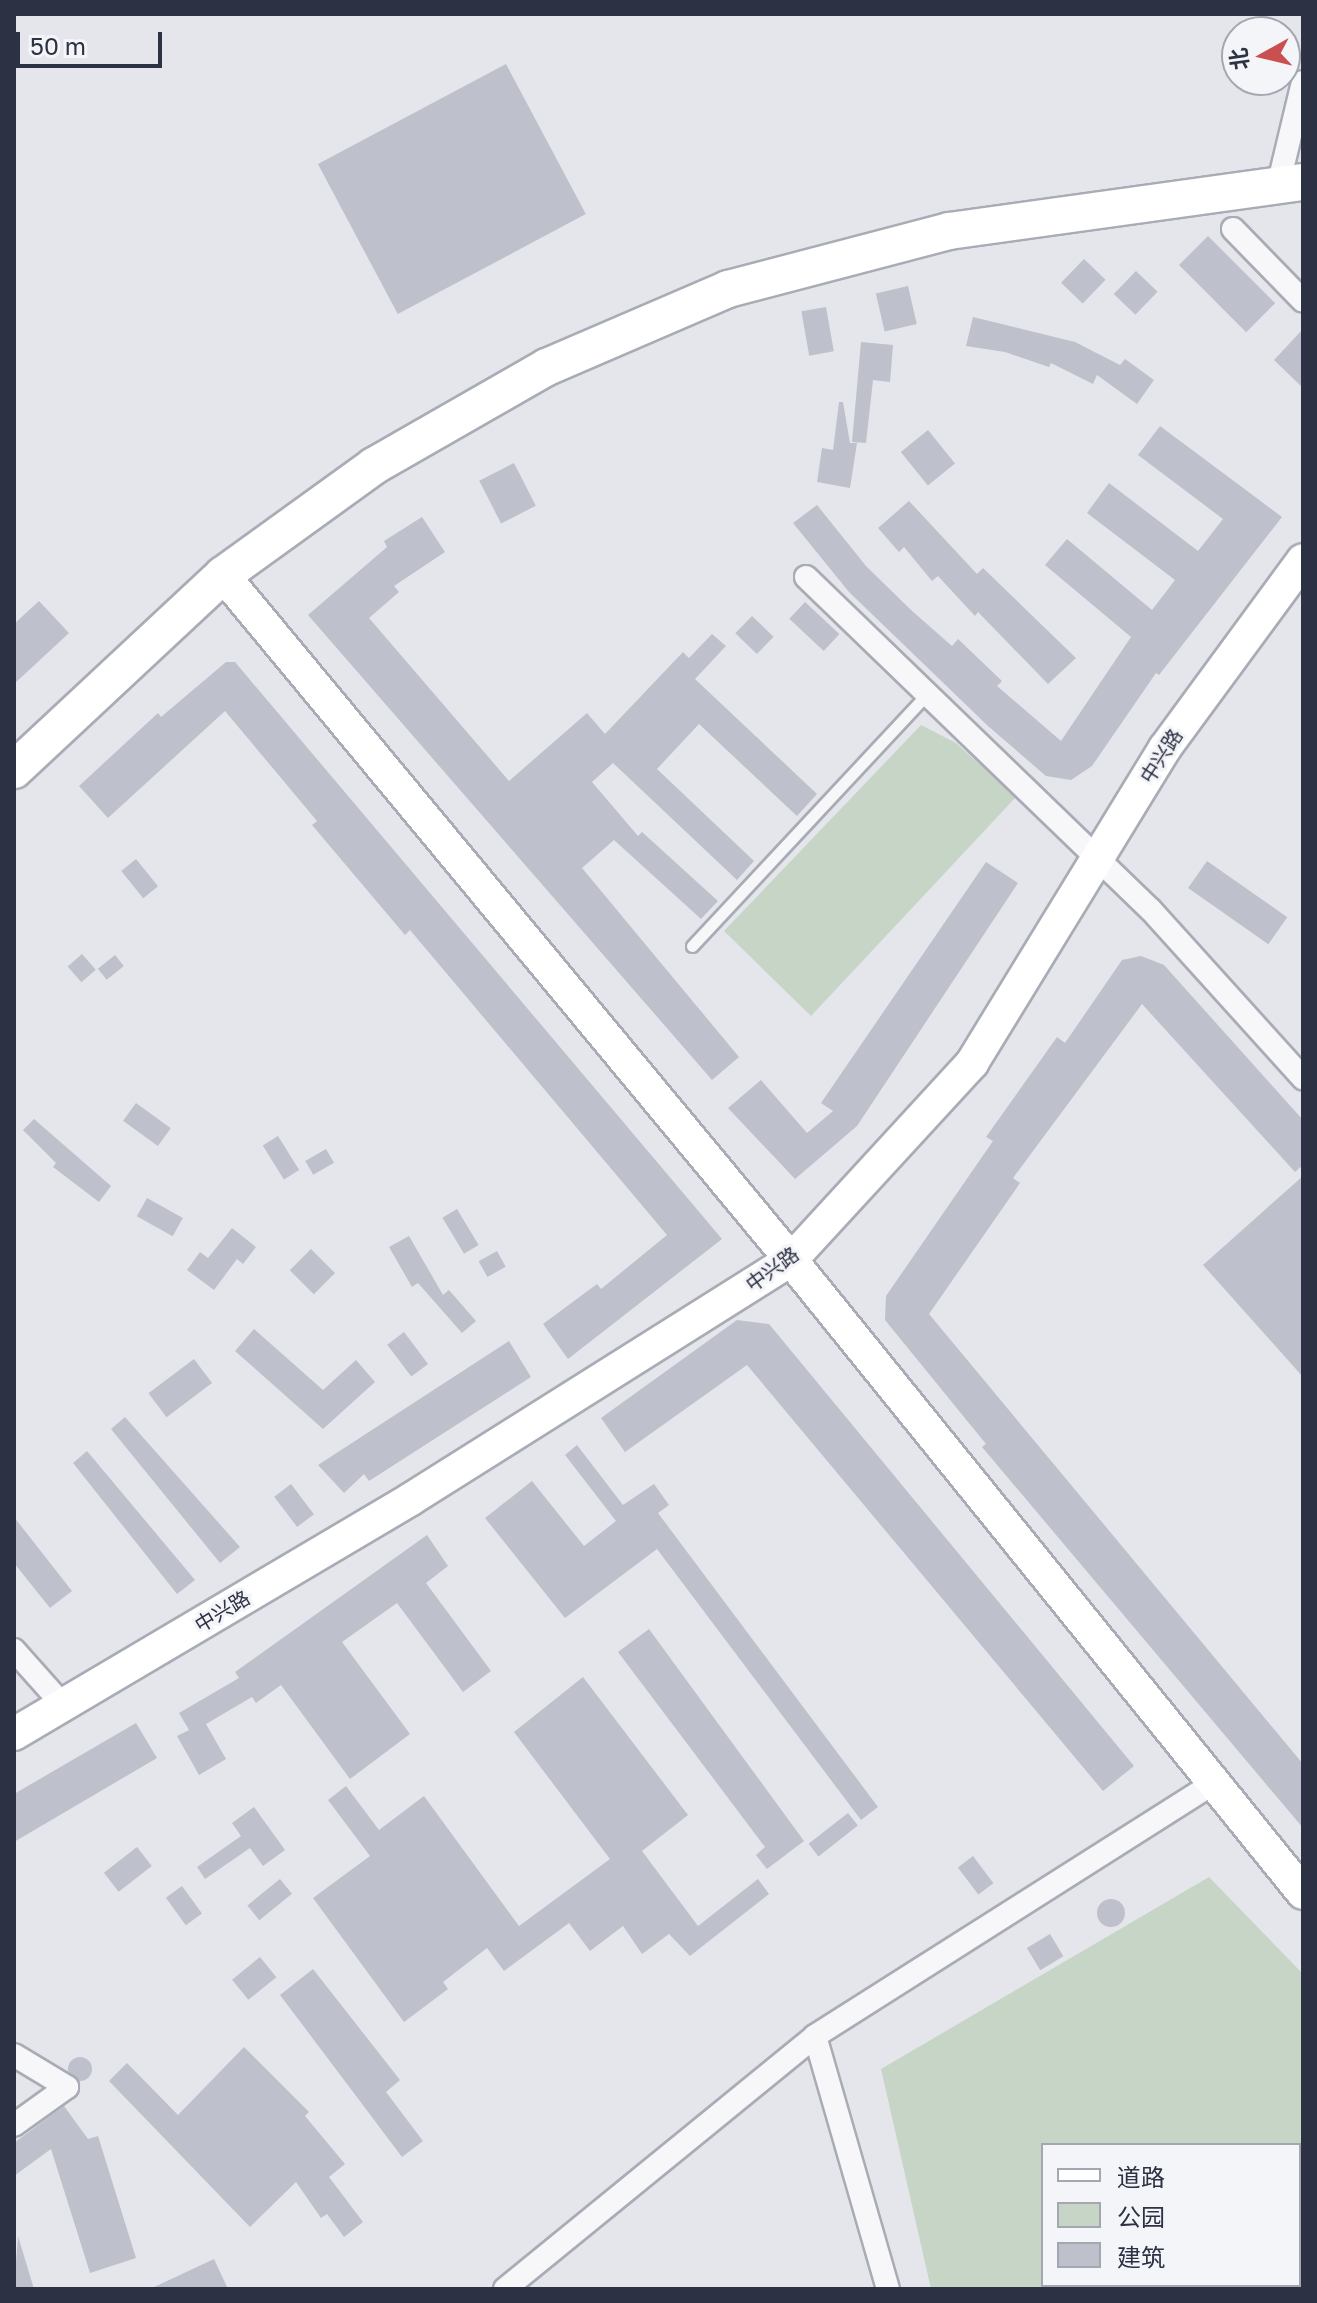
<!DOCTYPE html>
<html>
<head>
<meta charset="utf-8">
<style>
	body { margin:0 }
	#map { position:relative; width:1317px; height:2303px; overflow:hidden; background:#e4e6eb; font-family:"Golos Text","Noto Sans SC",sans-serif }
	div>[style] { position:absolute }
	.green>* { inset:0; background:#c7d5c6 }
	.building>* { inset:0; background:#bec1cb; transform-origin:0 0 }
	.round { border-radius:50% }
	.roads { filter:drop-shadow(2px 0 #a9acb5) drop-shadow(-2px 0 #a9acb5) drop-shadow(0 2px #a9acb5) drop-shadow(0 -2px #a9acb5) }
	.lane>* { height:11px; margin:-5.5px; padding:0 5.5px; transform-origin:5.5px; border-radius:5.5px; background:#f7f7fa }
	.street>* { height:22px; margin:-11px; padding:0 11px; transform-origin:11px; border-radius:11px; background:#f7f7fa }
	.secondary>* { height:32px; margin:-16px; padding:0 16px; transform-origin:16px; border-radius:16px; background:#fff }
	.primary>* { height:36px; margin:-18px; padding:0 18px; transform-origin:18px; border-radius:18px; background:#fff }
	span { translate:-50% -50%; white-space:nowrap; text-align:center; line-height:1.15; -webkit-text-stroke:6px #f4f5f9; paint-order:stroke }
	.street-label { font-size:20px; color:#2c3143 }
	.frame { position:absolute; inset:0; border:16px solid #2c3143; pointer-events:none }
	.legend { position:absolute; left:1041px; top:2143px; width:260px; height:144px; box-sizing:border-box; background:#f4f5f9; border:2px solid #a4a7b0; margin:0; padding:10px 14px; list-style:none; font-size:24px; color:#2c3143 }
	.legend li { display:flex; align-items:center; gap:16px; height:40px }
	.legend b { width:40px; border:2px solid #a4a7b0 }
	.north { position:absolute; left:1221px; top:16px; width:80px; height:80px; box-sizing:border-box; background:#f4f5f9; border:2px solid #a4a7b0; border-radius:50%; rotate:262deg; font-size:22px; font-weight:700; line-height:32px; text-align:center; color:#2c3143 }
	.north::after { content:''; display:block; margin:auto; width:28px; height:36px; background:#ca5050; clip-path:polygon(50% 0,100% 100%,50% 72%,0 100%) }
	.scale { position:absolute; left:16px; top:32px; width:146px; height:36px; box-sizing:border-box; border:4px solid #2c3143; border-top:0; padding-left:10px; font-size:24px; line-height:28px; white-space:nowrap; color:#2c3143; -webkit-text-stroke:6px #f4f5f9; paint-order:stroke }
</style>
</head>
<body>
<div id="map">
	<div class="green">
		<div style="clip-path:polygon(921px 725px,956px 743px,1016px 797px,811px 1016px,724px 931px)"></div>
		<div style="clip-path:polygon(evenodd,1209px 1877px,1303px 1974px,1303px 2289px,931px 2289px,881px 2069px,1209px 1877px,1043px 2145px,1299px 2145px,1299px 2285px,1043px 2285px,1043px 2145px)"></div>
	</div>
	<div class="building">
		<div style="left:506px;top:64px;width:170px;height:213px;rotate:62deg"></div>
		<div style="left:1208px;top:236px;width:95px;height:41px;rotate:45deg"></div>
		<div style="left:1084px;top:259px;width:30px;height:33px;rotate:44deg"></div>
		<div style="left:1136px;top:271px;width:30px;height:32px;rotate:44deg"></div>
		<div style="left:908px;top:286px;width:39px;height:33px;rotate:77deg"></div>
		<div style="left:826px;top:307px;width:45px;height:25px;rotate:80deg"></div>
		<div style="clip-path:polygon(973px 317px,1075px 342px,1120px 365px,1125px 359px,1154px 380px,1137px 404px,1097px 375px,1093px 384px,1051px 363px,1049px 367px,1005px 352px,966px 346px)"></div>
		<div style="clip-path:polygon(1303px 329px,1303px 388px,1274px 360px)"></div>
		<div style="clip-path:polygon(861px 342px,893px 345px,890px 382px,873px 380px,866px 443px,852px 442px)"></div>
		<div style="clip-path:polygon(839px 402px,843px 402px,850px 443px,857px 443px,850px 488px,817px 482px,822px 448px,833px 450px)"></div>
		<div style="clip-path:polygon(1160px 426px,1282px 517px,1159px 675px,1156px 673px,1092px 766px,1071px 780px,1046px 776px,988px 726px,849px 592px,793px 523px,817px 505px,866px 566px,911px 610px,952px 646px,958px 639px,1002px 681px,997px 686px,1061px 741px,1131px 637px,1045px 565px,1067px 539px,1152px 610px,1175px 580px,1087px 513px,1109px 483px,1198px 551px,1223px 519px,1138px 455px)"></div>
		<div style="left:928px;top:430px;width:43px;height:35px;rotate:51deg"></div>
		<div style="left:514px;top:463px;width:48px;height:39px;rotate:63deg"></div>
		<div style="clip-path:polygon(909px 501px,977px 574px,983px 568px,1076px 658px,1048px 684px,978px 612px,975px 616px,938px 576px,932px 581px,904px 547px,899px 552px,878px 528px)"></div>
		<div style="clip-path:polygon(422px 517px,445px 552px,394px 586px,399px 592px,369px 618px,509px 781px,587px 713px,605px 734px,683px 652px,689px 658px,712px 634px,726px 646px,695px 679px,817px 794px,797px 816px,699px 724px,657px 769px,754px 861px,737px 880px,613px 763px,592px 782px,638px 836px,642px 832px,718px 901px,701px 919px,614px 840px,582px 868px,739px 1057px,712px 1080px,308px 615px,387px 547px,384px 541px)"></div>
		<div style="clip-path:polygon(39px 601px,69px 633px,14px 684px,14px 624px)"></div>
		<div style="left:805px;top:602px;width:47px;height:23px;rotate:43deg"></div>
		<div style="left:752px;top:616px;width:30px;height:24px;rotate:44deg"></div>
		<div style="clip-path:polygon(226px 662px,235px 662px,722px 1239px,568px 1359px,543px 1324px,597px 1284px,601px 1289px,667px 1235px,410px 930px,405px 935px,312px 825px,317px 821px,225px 711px,108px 818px,79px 786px,158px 713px,161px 717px)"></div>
		<div style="left:136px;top:859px;width:35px;height:19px;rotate:51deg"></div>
		<div style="left:1207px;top:861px;width:98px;height:33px;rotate:35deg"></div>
		<div style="clip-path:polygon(986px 862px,1018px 883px,857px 1126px,795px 1179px,728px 1108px,761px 1080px,807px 1133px,833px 1111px,821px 1103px)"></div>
		<div style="left:82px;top:954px;width:21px;height:19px;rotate:49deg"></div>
		<div style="left:115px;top:955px;width:14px;height:22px;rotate:51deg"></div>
		<div style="clip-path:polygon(1141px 956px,1164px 965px,1303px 1120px,1303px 1165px,1295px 1172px,1142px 1004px,1013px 1178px,1020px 1183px,929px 1314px,1303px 1764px,1303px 1828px,982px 1447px,986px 1444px,885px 1320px,886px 1296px,993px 1141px,986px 1137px,1057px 1037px,1065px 1043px,1122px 960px)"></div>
		<div style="left:136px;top:1103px;width:43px;height:22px;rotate:36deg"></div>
		<div style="clip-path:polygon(34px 1119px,111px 1186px,99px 1202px,53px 1167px,56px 1163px,23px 1130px)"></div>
		<div style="left:278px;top:1136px;width:40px;height:18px;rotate:58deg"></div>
		<div style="left:326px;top:1149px;width:16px;height:24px;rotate:60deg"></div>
		<div style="clip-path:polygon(1303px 1176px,1303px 1377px,1203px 1265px)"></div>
		<div style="left:147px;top:1198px;width:41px;height:21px;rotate:29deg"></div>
		<div style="left:457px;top:1209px;width:42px;height:17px;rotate:59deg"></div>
		<div style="clip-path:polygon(232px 1228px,256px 1247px,243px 1264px,237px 1259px,214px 1290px,187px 1270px,200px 1252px,208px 1258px)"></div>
		<div style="clip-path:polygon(409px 1236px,443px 1295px,449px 1290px,476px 1321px,462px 1333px,418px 1283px,412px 1287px,389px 1247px)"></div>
		<div style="left:311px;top:1249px;width:34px;height:30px;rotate:45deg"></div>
		<div style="left:497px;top:1251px;width:18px;height:21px;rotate:61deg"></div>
		<div style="clip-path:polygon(737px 1320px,769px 1324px,1134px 1766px,1103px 1791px,747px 1365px,625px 1452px,601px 1418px)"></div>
		<div style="clip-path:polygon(254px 1329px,323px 1390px,356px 1360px,375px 1382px,323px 1429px,235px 1351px)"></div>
		<div style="left:404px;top:1332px;width:40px;height:21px;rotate:53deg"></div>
		<div style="clip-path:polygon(509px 1341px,531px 1377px,369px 1481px,364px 1474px,344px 1493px,318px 1465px)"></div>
		<div style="left:194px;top:1359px;width:30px;height:57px;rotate:53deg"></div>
		<div style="clip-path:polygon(125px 1417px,240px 1547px,220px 1563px,111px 1429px)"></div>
		<div style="clip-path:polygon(577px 1445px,623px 1505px,654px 1484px,669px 1505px,658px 1513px,878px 1807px,861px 1820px,657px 1549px,565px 1618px,485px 1518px,532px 1481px,584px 1546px,616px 1521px,565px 1455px)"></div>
		<div style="clip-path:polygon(87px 1451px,195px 1580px,177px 1594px,73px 1463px)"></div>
		<div style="left:291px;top:1484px;width:38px;height:21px;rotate:53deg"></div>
		<div style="clip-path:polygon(14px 1517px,72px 1591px,50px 1608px,14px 1563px)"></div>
		<div style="clip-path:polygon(427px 1535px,448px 1566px,426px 1583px,491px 1671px,463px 1692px,397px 1603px,342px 1642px,410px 1734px,350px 1779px,281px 1685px,256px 1703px,252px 1697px,206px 1724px,226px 1759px,199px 1775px,177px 1736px,189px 1730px,179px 1713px,239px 1678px,235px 1672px)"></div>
		<div style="clip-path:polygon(649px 1629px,804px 1841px,767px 1869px,756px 1855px,765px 1847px,618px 1652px)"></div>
		<div style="clip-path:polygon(583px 1677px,688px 1815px,642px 1851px,698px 1926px,758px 1879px,769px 1894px,690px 1956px,669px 1934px,642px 1954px,623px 1926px,590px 1951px,569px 1923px,504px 1971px,487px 1948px,443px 1982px,448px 1989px,404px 2022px,313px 1898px,370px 1856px,328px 1800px,346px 1786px,379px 1830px,424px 1796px,519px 1926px,610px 1859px,514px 1732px)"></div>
		<div style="clip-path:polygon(136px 1723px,157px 1758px,14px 1842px,14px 1794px)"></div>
		<div style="clip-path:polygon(254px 1807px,285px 1850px,263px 1866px,250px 1848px,205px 1879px,197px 1867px,241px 1836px,232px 1823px)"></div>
		<div style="left:848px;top:1813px;width:16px;height:50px;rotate:52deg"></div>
		<div style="left:137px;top:1847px;width:24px;height:42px;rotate:52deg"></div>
		<div style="left:973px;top:1856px;width:34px;height:19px;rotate:53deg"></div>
		<div style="left:280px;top:1879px;width:19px;height:42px;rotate:51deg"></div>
		<div style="left:182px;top:1886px;width:34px;height:20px;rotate:54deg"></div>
		<div class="round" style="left:1097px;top:1899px;width:28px;height:28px"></div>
		<div style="left:1050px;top:1934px;width:26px;height:27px;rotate:59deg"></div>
		<div style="left:260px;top:1957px;width:26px;height:36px;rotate:51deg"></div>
		<div style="clip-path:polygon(313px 1969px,400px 2080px,386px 2092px,423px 2141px,402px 2157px,280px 1995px)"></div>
		<div style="clip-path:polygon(244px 2047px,309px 2112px,305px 2116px,345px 2164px,329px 2177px,363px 2222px,344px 2237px,327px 2214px,321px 2218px,296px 2182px,250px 2227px,109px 2081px,127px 2063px,178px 2115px)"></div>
		<div class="round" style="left:68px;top:2057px;width:24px;height:24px"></div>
		<div style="clip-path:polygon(64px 2106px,88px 2139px,98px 2136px,136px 2258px,90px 2273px,51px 2149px,14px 2176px,14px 2143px)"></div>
		<div style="clip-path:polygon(18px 2236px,34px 2289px,14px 2289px)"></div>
		<div style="clip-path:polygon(214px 2259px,228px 2289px,150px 2289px)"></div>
	</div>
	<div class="roads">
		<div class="lane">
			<div style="left:692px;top:946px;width:343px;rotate:-47deg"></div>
		</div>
		<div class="street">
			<div style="left:1278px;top:186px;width:107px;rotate:-76.5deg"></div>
			<div style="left:1233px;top:229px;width:100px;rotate:45.8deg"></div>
			<div style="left:806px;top:577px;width:479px;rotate:44deg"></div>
			<div style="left:1151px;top:910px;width:227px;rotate:47.9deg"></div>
			<div style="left:14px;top:1650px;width:74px;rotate:48.3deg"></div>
			<div style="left:815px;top:2036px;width:263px;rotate:73.9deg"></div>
			<div style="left:14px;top:2055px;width:62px;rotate:31.1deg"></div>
			<div style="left:67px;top:2087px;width:65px;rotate:144.4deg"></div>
			<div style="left:505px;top:2289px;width:400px;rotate:-39.2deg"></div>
			<div style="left:815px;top:2036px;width:472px;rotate:-32.4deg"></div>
		</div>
		<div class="secondary">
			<div style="left:223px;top:575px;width:890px;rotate:50.33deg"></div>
			<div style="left:791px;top:1260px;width:814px;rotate:51.03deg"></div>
			<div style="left:14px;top:1734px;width:461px;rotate:-30.6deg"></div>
			<div style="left:411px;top:1499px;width:449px;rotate:-32.2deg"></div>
			<div style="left:791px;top:1260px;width:268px;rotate:-47.4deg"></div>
			<div style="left:972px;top:1063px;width:369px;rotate:-58.5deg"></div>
			<div style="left:1165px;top:748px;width:233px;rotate:-53.7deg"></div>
		</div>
		<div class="primary">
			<div style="left:14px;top:770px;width:286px;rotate:-43deg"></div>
			<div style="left:223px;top:575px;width:186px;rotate:-35.8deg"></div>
			<div style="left:374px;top:466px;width:199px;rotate:-29.8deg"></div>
			<div style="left:547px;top:367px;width:197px;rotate:-23.3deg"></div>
			<div style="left:728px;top:289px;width:228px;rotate:-14.7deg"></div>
			<div style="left:949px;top:231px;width:357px;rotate:-7.9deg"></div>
		</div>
	</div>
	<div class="street-label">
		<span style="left:1161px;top:756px;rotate:-57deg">中兴路</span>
		<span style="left:772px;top:1269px;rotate:-36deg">中兴路</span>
		<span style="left:222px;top:1611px;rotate:-31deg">中兴路</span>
	</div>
	<div class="frame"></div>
	<ul class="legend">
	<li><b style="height:10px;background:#fff"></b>道路</li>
	<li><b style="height:22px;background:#c7d5c6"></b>公园</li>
	<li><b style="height:22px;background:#bec1cb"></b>建筑</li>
	</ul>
	<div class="north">北</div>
	<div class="scale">50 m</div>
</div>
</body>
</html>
